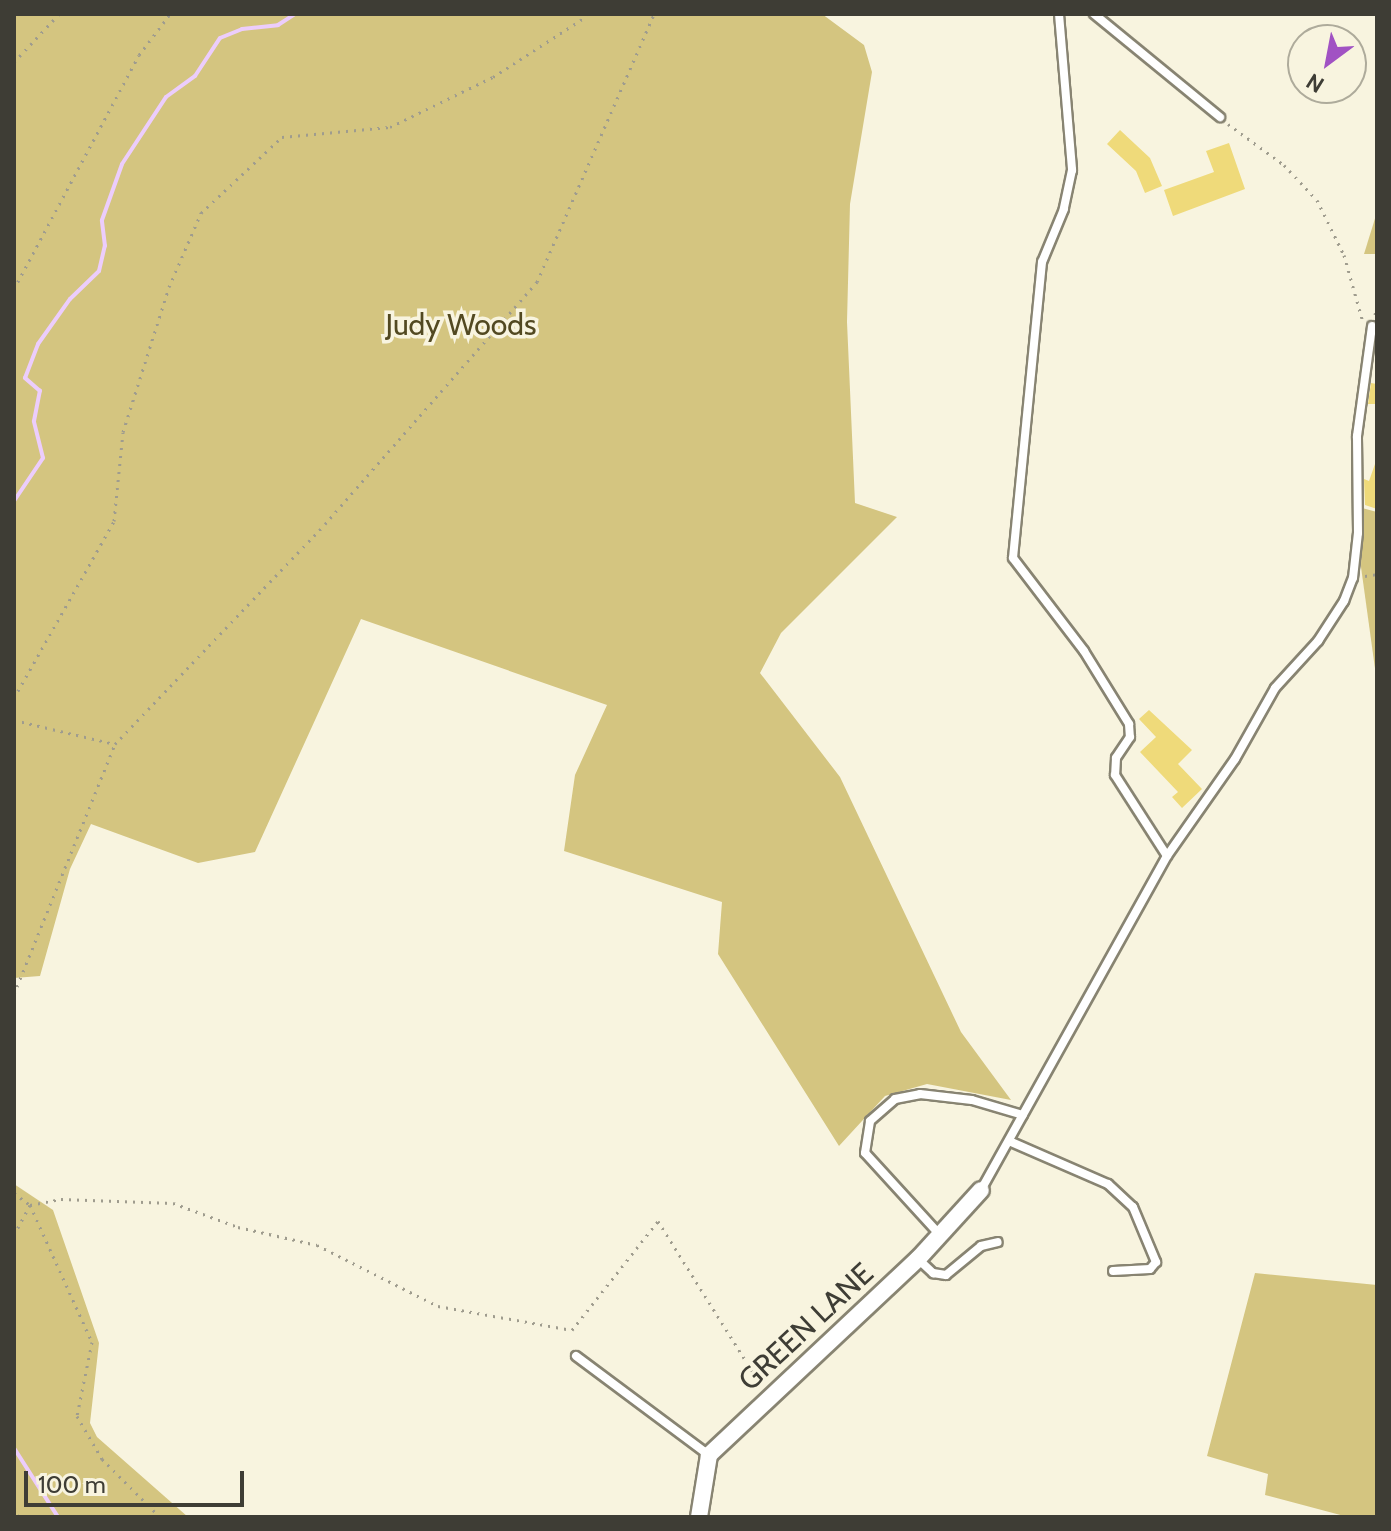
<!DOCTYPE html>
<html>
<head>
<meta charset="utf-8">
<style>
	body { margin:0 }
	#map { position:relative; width:1391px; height:1531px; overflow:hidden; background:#f8f4df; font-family:Cabin,sans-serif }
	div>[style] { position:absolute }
	.green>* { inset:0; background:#d4c580 }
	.stream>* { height:4px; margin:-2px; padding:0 2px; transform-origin:2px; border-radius:2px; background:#eccdfc }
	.building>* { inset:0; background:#efda7a }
	.path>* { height:3px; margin-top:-1.5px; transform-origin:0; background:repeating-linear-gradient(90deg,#9f9c8e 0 2px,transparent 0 8px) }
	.roads { filter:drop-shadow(2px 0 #888472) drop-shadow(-2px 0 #888472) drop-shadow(0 2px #888472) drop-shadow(0 -2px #888472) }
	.lane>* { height:8px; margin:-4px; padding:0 4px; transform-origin:4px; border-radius:4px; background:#fff }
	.street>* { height:16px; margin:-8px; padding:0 8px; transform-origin:8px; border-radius:8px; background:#fff }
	span { translate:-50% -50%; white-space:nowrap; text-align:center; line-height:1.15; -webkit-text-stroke:7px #f8f4df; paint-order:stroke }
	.park-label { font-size:30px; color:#524921 }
	.street-label { font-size:30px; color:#3e3d35 }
	.frame { position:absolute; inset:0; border:16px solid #3e3d35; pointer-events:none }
	.north { position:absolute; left:1287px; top:24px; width:80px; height:80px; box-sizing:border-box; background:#f8f4df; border:2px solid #aeab9b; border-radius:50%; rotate:212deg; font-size:22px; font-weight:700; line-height:32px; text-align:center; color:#3e3d35 }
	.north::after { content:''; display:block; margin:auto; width:28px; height:36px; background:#a152c3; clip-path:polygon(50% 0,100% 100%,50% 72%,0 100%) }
	.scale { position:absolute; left:24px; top:1471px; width:220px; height:36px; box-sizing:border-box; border:4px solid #3e3d35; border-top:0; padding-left:10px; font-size:24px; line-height:28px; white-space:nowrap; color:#3e3d35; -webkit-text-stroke:6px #f8f4df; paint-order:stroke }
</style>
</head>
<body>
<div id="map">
	<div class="green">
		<div style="clip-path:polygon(14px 14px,822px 14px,864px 45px,872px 72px,850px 204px,847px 322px,855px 503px,897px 517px,781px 633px,760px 673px,840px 777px,961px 1032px,1011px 1100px,927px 1084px,885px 1096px,839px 1146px,718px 954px,722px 902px,564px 851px,575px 775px,607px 705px,361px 619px,255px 852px,198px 863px,91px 824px,70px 869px,40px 976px,14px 978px)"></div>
		<div style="clip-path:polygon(1377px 212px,1377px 254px,1364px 254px)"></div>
		<div style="clip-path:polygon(1362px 508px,1377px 512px,1377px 683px,1361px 567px)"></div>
		<div style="clip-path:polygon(14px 1184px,53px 1210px,99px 1343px,90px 1423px,97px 1437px,188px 1517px,14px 1517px)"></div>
		<div style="clip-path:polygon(1255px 1273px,1377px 1285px,1377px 1517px,1348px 1517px,1265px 1495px,1268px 1474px,1207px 1456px)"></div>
	</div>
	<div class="stream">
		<div style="left:14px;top:501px;width:52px;rotate:-56deg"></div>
		<div style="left:43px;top:458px;width:38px;rotate:-104deg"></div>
		<div style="left:34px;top:421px;width:31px;rotate:-79deg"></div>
		<div style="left:40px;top:391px;width:20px;rotate:-139deg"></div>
		<div style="left:25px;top:378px;width:36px;rotate:-69deg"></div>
		<div style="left:38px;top:344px;width:55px;rotate:-54.6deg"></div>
		<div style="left:70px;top:299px;width:40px;rotate:-44deg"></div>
		<div style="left:99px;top:271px;width:26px;rotate:-77deg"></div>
		<div style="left:105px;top:246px;width:26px;rotate:-97deg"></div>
		<div style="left:102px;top:220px;width:59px;rotate:-70.3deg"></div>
		<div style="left:122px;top:164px;width:80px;rotate:-56.7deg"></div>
		<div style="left:166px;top:97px;width:36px;rotate:-36deg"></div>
		<div style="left:195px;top:76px;width:45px;rotate:-56.7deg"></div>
		<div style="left:220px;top:38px;width:24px;rotate:-22deg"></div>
		<div style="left:242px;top:29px;width:36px;rotate:-6deg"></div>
		<div style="left:278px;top:25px;width:20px;rotate:-33deg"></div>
		<div style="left:14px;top:537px;width:12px;rotate:90deg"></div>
		<div style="left:14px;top:1448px;width:82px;rotate:57.5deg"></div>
	</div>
	<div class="building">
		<div style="clip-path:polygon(1120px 130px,1150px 158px,1162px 186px,1145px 193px,1136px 171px,1107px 144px)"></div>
		<div style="clip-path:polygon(1229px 143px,1245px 189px,1173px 216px,1164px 190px,1214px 172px,1206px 151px)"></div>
		<div style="clip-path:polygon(1371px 383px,1377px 384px,1377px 404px,1368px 404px)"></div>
		<div style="clip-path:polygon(1375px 464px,1377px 464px,1377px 509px,1365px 505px,1364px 479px,1369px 481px)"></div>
		<div style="clip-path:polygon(1149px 710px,1192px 750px,1178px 764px,1202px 789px,1182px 808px,1172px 797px,1178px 792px,1140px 752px,1156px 737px,1139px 719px)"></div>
	</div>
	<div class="path">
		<div style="left:14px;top:62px;width:66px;rotate:-46.8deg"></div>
		<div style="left:1228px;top:124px;width:69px;rotate:36.2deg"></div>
		<div style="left:1284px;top:165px;width:48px;rotate:46.7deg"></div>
		<div style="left:1317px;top:200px;width:61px;rotate:63.9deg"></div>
		<div style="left:1344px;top:255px;width:70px;rotate:74.2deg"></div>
		<div style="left:14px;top:289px;width:265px;rotate:-61.9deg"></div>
		<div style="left:139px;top:55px;width:51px;rotate:-52.9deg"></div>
		<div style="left:1375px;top:315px;width:11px;rotate:-80deg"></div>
		<div style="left:1365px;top:576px;width:12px;rotate:-9deg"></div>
		<div style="left:14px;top:698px;width:203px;rotate:-60.5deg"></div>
		<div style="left:114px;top:521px;width:89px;rotate:-84.2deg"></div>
		<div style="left:123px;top:432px;width:152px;rotate:-72.4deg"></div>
		<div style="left:169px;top:287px;width:81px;rotate:-66.6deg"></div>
		<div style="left:201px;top:213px;width:111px;rotate:-43.2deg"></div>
		<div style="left:282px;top:137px;width:108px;rotate:-5.3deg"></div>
		<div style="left:390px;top:127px;width:114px;rotate:-25.9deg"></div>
		<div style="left:493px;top:77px;width:112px;rotate:-33deg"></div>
		<div style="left:14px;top:720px;width:104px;rotate:13.4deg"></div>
		<div style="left:14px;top:994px;width:270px;rotate:-68deg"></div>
		<div style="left:115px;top:744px;width:304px;rotate:-46.3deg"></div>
		<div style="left:325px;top:524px;width:322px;rotate:-48.8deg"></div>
		<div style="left:537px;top:282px;width:292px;rotate:-66.4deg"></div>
		<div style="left:14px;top:1193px;width:20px;rotate:37deg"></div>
		<div style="left:30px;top:1205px;width:150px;rotate:65.7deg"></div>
		<div style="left:92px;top:1342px;width:76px;rotate:101.5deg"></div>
		<div style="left:77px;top:1416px;width:50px;rotate:59.8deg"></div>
		<div style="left:102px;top:1459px;width:82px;rotate:45deg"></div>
		<div style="left:14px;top:1235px;width:34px;rotate:-62deg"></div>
		<div style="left:30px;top:1205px;width:32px;rotate:-11deg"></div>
		<div style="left:61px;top:1199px;width:112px;rotate:2deg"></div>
		<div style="left:173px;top:1203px;width:69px;rotate:20.3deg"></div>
		<div style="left:238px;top:1227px;width:81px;rotate:12.8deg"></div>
		<div style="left:317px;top:1245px;width:136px;rotate:26.8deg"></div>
		<div style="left:438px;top:1306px;width:136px;rotate:10.2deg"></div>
		<div style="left:572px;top:1330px;width:139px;rotate:-51.7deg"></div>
		<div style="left:658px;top:1221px;width:196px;rotate:57.9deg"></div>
		<div style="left:14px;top:1507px;width:11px;rotate:68deg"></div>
	</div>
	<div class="roads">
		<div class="lane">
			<div style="left:1059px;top:14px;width:157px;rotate:85.2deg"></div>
			<div style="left:1072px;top:170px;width:40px;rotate:102deg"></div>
			<div style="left:1064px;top:209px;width:57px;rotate:112.5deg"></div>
			<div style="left:1042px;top:262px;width:297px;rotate:95.6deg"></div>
			<div style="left:1013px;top:558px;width:117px;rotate:52.6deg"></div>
			<div style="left:1084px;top:651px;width:86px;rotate:58.3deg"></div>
			<div style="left:1129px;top:724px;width:13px;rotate:86deg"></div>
			<div style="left:1130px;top:737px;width:25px;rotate:124deg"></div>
			<div style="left:1116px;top:758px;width:17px;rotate:93deg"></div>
			<div style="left:1115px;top:775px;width:96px;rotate:57.3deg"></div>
			<div style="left:1094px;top:14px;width:163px;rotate:39.3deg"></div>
			<div style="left:1009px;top:1141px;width:108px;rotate:23.5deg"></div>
			<div style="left:1108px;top:1184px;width:34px;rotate:43deg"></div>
			<div style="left:1133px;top:1207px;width:60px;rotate:67.3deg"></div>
			<div style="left:1156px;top:1262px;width:9px;rotate:131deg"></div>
			<div style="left:1150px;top:1269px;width:37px;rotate:177deg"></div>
			<div style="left:981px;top:1190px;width:382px;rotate:-60.9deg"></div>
			<div style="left:1167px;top:856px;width:118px;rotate:-55deg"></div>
			<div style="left:1235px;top:759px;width:81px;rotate:-60.6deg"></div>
			<div style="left:1275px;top:688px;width:64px;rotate:-47.5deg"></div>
			<div style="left:1318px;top:641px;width:48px;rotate:-57deg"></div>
			<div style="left:1344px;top:601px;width:25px;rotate:-69deg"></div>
			<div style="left:1353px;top:578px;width:45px;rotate:-83.7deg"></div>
			<div style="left:1358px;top:533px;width:97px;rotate:-90.6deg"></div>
			<div style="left:1357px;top:436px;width:111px;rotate:-82.2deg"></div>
			<div style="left:940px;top:1235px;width:111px;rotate:-132.4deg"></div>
			<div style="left:865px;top:1153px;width:32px;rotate:-81deg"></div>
			<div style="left:870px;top:1121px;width:33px;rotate:-41deg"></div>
			<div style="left:895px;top:1099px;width:25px;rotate:-11deg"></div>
			<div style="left:920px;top:1094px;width:52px;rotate:6.6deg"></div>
			<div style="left:972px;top:1100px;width:53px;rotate:16.4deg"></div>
			<div style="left:918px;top:1259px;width:21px;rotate:43deg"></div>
			<div style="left:933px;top:1273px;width:13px;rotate:9deg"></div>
			<div style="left:946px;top:1275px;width:45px;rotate:-39.6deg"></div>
			<div style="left:981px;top:1246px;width:17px;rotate:-13deg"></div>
			<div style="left:576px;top:1356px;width:166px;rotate:36.7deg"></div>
		</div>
		<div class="street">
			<div style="left:699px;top:1517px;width:63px;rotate:-80.8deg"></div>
			<div style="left:709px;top:1455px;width:287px;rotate:-43.2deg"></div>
			<div style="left:918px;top:1259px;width:93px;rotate:-47.6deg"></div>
		</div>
	</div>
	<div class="park-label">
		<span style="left:461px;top:325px">Judy Woods</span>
	</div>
	<div class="street-label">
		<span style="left:806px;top:1327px;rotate:-43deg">GREEN LANE</span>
	</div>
	<div class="frame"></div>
	<div class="north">N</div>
	<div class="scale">100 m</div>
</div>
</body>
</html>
